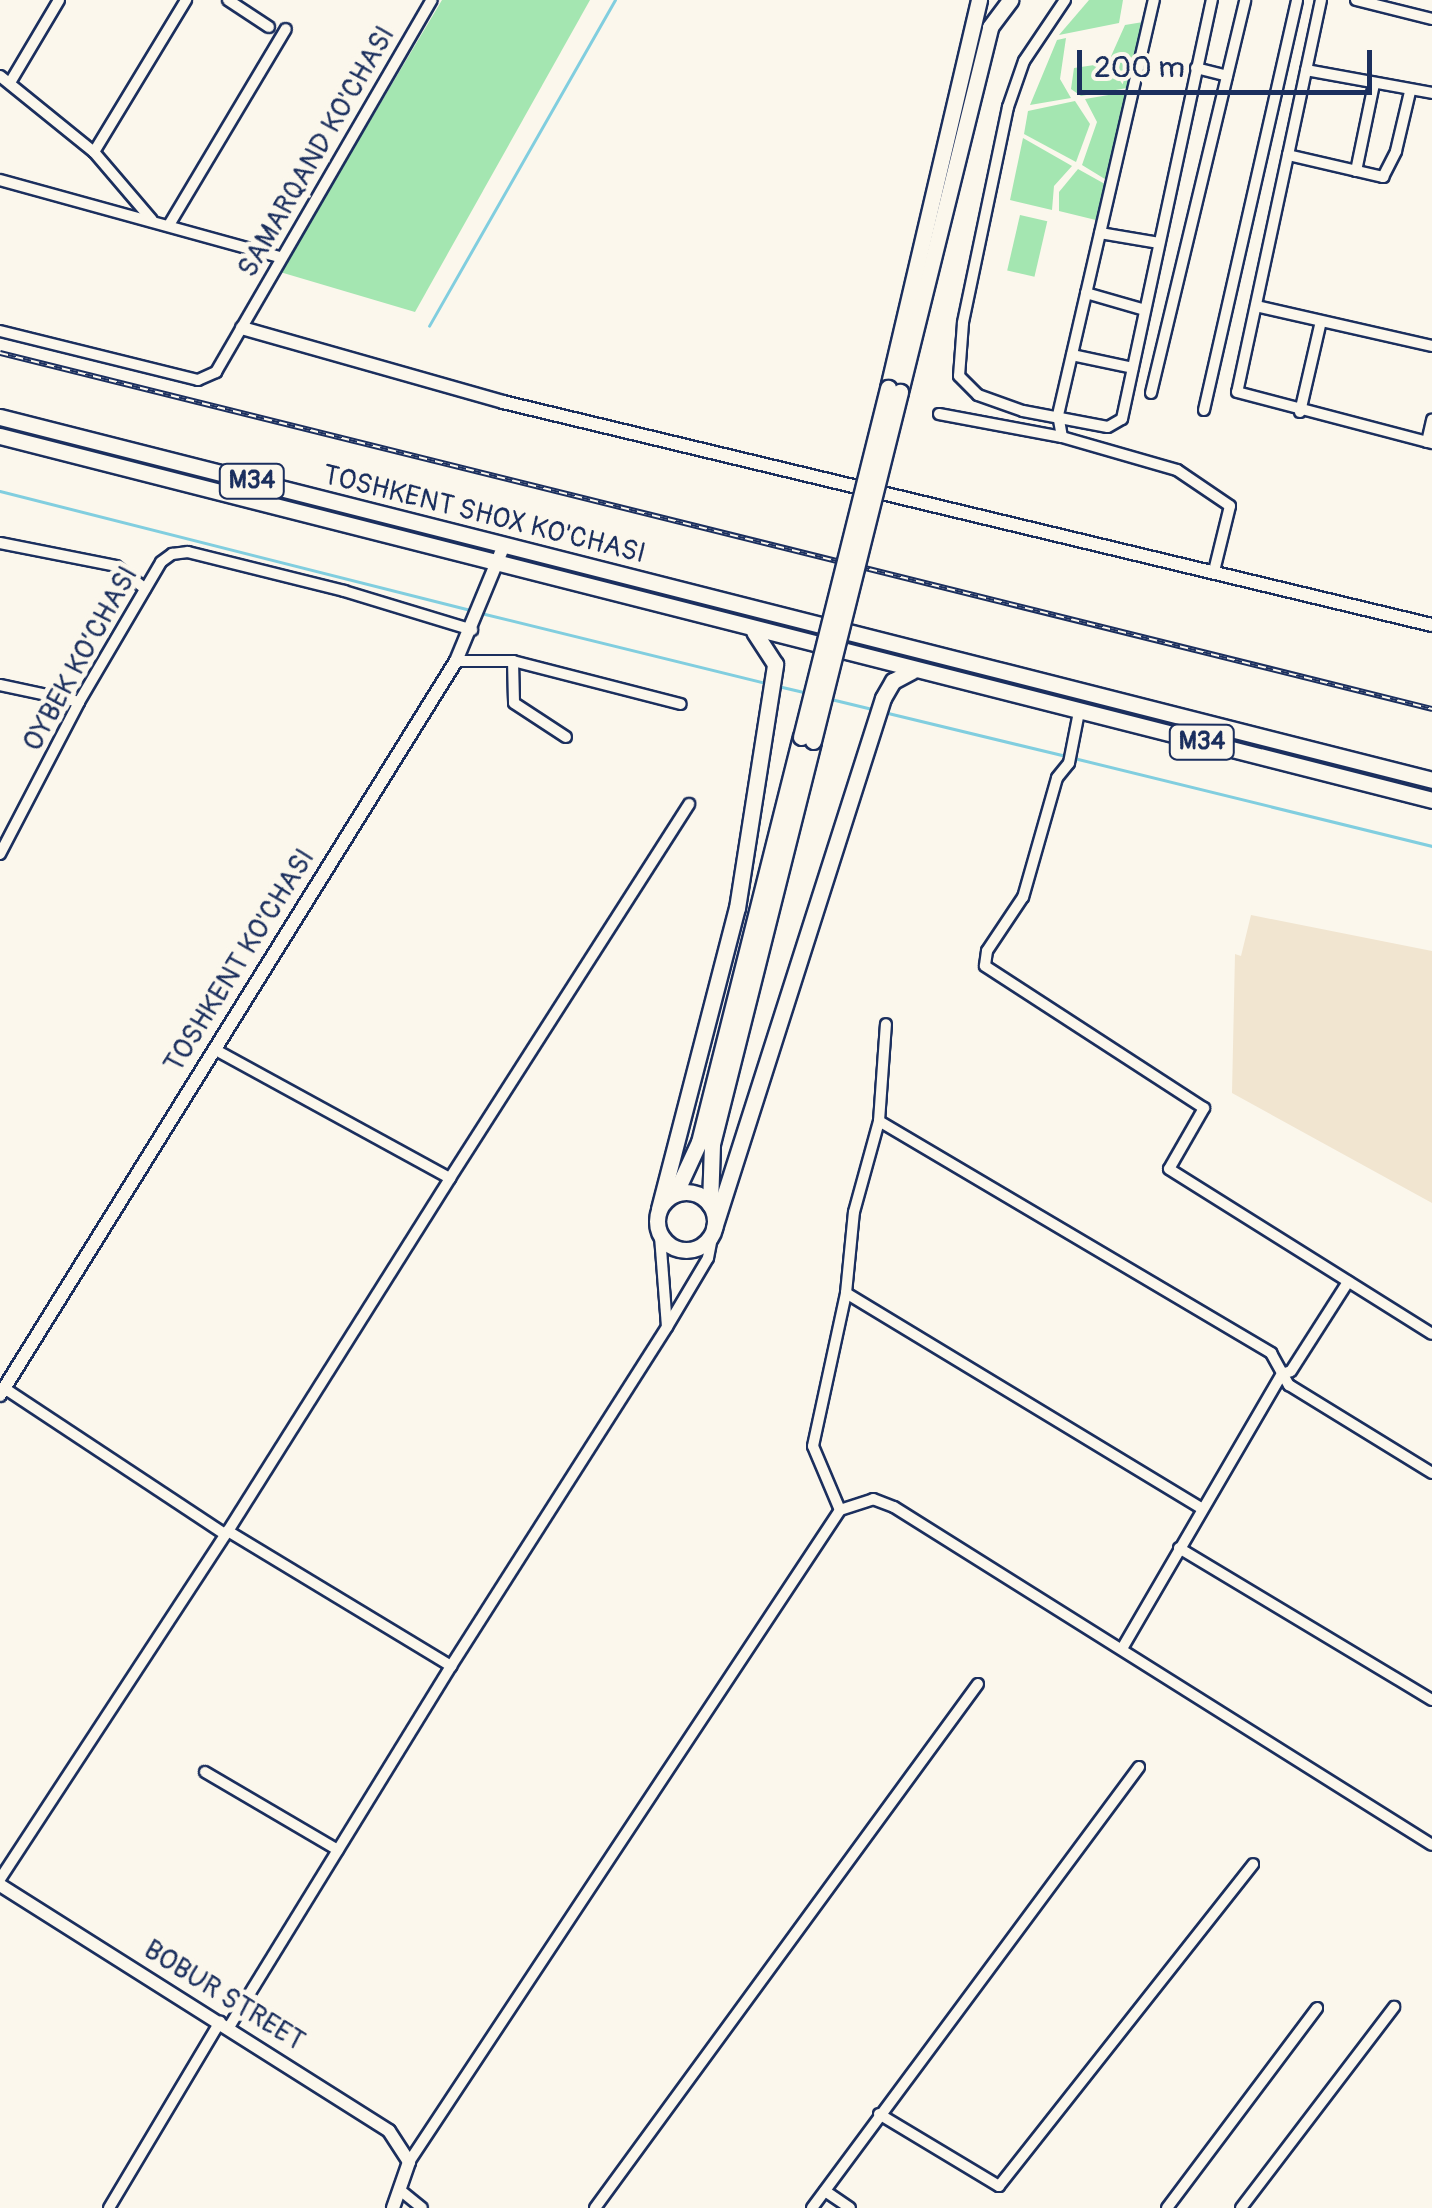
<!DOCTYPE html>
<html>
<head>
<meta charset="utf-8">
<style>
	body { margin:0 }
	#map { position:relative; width:1432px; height:2208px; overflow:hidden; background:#fbf7ec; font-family:Pangolin,sans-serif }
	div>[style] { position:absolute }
	.built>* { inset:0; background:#f1e5d0 }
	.green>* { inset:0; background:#a4e6b1; transform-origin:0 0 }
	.stream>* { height:2.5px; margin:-1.25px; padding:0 1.25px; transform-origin:1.25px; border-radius:1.25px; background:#81cedf }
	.roads { filter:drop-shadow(2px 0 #1b2f5e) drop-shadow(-2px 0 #1b2f5e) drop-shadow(0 2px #1b2f5e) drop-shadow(0 -2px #1b2f5e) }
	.minor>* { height:10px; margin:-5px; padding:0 5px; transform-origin:5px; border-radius:5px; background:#fbf7ec }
	.tertiary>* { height:12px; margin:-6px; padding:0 6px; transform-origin:6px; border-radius:6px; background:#fbf7ec }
	.primary>* { height:15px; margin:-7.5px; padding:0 7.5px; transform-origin:7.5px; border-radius:7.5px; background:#fbf7ec }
	.primary>.ring { margin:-7.5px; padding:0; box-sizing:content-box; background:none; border:15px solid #fbf7ec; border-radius:50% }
	.trunk>* { height:15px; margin:-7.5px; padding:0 7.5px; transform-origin:7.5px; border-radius:7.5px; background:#fbf7ec }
	.rail>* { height:6px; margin-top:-3px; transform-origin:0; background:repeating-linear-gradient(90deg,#fbf7ec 0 8px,#1b2f5e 0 16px); box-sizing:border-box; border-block:2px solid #1b2f5e }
	.bridges { filter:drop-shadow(2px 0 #1b2f5e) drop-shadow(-2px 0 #1b2f5e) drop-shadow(0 2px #1b2f5e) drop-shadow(0 -2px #1b2f5e) }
	.primary-bridge>* { height:15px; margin:-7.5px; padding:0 7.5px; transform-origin:7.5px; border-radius:7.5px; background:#fbf7ec }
	span { translate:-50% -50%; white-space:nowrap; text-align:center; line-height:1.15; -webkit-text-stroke:10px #fbf7ec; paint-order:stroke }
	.shield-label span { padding:2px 8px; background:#fbf7ec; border:2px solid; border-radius:8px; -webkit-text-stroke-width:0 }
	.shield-label { font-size:25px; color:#1b2f5e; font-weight:700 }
	.street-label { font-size:28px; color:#1b2f5e }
	.scale { position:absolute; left:1077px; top:50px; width:295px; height:45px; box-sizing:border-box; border:5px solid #1b2f5e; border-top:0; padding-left:12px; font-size:30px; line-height:35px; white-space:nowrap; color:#1b2f5e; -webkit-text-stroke:8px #fbf7ec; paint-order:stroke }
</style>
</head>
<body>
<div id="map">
	<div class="built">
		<div style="clip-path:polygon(1251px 915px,1432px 951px,1432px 1203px,1232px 1093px,1235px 954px,1241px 956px)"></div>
	</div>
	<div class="green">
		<div style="clip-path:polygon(442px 0,590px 0,415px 312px,280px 272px)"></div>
		<div style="clip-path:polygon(1089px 0,1123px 0,1119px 23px,1059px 35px)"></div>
		<div style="clip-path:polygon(1149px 21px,1133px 87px,1081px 96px,1071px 89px,1074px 68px,1108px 63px,1125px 25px)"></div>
		<div style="clip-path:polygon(1066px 38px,1060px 79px,1071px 98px,1030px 105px,1057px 40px)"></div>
		<div style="clip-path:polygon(1132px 91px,1113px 184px,1082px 165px,1097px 122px,1085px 99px)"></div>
		<div style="clip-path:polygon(1075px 101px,1090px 124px,1076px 162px,1024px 134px,1028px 111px)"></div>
		<div style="clip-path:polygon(1023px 138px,1072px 166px,1054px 186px,1052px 210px,1010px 200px)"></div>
		<div style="clip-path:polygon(1078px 169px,1112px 188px,1104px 222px,1059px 211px,1059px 192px)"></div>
		<div style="left:1020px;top:215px;width:28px;height:57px;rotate:13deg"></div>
	</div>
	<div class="stream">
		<div style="left:429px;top:326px;width:375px;rotate:-60.3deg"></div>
		<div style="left:0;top:491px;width:489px;rotate:14.2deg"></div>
		<div style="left:481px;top:613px;width:292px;rotate:13.8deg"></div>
		<div style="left:778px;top:686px;width:27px;rotate:13deg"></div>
		<div style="left:831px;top:699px;width:42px;rotate:13.7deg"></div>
		<div style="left:884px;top:712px;width:187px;rotate:13.6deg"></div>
		<div style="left:1074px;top:758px;width:369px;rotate:13.8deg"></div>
	</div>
	<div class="roads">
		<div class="minor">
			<div style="left:228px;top:0;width:49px;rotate:33.4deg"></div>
			<div style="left:1065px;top:0;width:73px;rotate:123.9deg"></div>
			<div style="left:1024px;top:61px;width:49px;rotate:109.2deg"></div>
			<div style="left:1008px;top:107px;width:221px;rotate:101.8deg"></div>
			<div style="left:963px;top:323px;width:53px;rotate:94.3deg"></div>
			<div style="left:959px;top:376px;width:27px;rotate:45deg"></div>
			<div style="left:978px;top:395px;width:48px;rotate:19.6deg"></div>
			<div style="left:1023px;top:411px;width:86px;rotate:10.7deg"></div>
			<div style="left:1108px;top:427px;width:16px;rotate:-30deg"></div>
			<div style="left:1122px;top:419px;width:429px;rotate:-77.9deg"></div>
			<div style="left:1321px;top:0;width:158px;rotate:102deg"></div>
			<div style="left:1288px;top:155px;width:98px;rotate:13deg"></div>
			<div style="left:1383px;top:177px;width:29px;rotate:-63deg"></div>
			<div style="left:1396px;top:151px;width:61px;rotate:-76.7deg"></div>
			<div style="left:1356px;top:0;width:78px;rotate:14deg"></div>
			<div style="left:1196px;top:68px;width:32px;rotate:14deg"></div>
			<div style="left:1306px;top:70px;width:128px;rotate:10.3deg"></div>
			<div style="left:0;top:76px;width:121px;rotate:39deg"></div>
			<div style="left:94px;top:152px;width:89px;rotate:49.5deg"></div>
			<div style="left:11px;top:81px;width:94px;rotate:-59.3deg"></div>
			<div style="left:94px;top:152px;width:178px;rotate:-58.8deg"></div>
			<div style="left:1288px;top:155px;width:242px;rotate:102.1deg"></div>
			<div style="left:1237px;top:392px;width:202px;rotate:14.7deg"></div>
			<div style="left:1356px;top:171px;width:89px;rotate:-78.3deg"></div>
			<div style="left:0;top:180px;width:289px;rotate:15.4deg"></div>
			<div style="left:169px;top:225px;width:228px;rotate:-59.2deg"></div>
			<div style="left:1100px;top:233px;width:60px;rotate:9.6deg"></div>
			<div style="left:1086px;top:293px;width:61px;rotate:16.1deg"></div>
			<div style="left:1256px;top:306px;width:180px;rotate:12.8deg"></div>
			<div style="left:0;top:331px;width:204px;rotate:13.9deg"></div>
			<div style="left:198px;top:380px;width:20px;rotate:-24deg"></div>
			<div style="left:216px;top:372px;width:430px;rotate:-59.9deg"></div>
			<div style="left:1072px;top:355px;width:62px;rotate:12deg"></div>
			<div style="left:1151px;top:393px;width:404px;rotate:-76.5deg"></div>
			<div style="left:1204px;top:410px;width:420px;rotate:-77.2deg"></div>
			<div style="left:1300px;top:412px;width:93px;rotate:-77deg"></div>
			<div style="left:939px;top:414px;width:125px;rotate:10.6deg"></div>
			<div style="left:1062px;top:437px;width:120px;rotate:16deg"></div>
			<div style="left:1177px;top:470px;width:64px;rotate:34.2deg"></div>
			<div style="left:1230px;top:506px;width:67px;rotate:103.8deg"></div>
			<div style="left:1062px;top:437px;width:22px;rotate:-100deg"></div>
			<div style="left:1058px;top:415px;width:426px;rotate:-77deg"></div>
			<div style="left:1427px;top:442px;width:23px;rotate:-77deg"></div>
			<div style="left:0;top:543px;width:118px;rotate:11.2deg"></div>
			<div style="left:116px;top:566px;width:37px;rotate:38deg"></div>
			<div style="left:456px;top:661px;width:57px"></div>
			<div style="left:513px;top:661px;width:173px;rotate:14.4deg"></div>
			<div style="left:513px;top:661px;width:42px;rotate:88.6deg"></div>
			<div style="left:514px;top:703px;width:62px;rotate:33.2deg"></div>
			<div style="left:0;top:685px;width:81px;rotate:12.1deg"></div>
			<div style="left:1079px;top:712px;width:52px;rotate:101.1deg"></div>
			<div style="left:1069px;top:763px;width:19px;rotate:129deg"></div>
			<div style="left:1057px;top:778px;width:124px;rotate:105.9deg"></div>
			<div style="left:1023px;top:897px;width:65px;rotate:123.7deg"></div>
			<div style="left:987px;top:951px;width:15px;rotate:98deg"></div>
			<div style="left:985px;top:966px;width:261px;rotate:33deg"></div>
			<div style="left:1204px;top:1108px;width:70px;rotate:119.8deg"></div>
			<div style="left:1169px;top:1169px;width:310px;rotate:32.1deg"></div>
			<div style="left:0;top:854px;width:171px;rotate:-62.5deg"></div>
			<div style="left:79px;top:702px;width:162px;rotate:-59.6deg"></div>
			<div style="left:161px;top:562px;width:14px;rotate:-36deg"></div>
			<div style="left:172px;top:554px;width:16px;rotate:-7deg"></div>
			<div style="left:188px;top:552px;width:161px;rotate:14deg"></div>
			<div style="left:344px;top:591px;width:134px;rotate:16.9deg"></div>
			<div style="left:214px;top:1049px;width:269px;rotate:28.7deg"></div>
			<div style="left:450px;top:1178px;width:444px;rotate:-57.4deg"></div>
			<div style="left:879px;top:1121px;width:456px;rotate:30.6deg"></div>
			<div style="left:1271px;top:1353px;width:37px;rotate:61deg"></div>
			<div style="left:1289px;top:1385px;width:168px;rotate:31.6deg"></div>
			<div style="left:660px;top:1236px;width:90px;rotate:85.6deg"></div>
			<div style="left:846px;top:1293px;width:416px;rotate:31.2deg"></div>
			<div style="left:4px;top:1388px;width:265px;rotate:33.5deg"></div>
			<div style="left:840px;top:1510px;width:35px;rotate:-18deg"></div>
			<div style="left:873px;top:1499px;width:22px;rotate:21deg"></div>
			<div style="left:894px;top:1507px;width:635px;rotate:32.14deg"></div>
			<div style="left:228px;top:1531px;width:417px;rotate:-57.8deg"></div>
			<div style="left:1179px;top:1548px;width:295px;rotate:31deg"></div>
			<div style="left:1123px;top:1647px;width:316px;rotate:-59.8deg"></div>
			<div style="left:1282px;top:1374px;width:9px;rotate:-18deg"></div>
			<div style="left:1291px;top:1371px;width:106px;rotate:-57.4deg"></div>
			<div style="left:205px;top:1772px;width:154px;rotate:30.4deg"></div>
			<div style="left:0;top:1879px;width:416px;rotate:-56.8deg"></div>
			<div style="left:228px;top:1531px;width:261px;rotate:31.2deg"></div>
			<div style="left:451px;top:1666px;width:402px;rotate:-57.5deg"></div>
			<div style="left:667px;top:1327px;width:80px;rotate:-59.3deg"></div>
			<div style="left:708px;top:1258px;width:31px;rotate:-79deg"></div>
			<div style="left:229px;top:2027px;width:424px;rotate:-58.4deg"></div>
			<div style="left:879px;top:2114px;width:140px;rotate:31deg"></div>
			<div style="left:999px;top:2186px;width:410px;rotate:-51.7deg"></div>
			<div style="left:409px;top:2162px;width:782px;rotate:-56.53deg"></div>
			<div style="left:840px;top:1510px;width:69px;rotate:-112.9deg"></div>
			<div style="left:813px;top:1446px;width:157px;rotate:-77.8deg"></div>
			<div style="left:846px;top:1293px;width:81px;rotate:-84.4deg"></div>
			<div style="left:854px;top:1212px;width:94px;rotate:-74.6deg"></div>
			<div style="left:879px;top:1121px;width:97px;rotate:-85.9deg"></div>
			<div style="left:400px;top:2190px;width:28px;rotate:39deg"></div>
			<div style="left:825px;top:2191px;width:30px;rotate:34deg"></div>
			<div style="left:109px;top:2208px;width:217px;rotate:-59.2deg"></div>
			<div style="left:595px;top:2208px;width:649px;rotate:-53.84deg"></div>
			<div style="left:812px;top:2208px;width:549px;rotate:-53.44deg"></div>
			<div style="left:1167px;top:2208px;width:250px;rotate:-53.1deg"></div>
			<div style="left:1241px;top:2208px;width:253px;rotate:-52.7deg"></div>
		</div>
		<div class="tertiary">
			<div style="left:242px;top:328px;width:271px;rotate:15.8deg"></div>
			<div style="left:503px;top:402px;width:955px;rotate:13.5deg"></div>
			<div style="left:0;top:1395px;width:864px;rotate:-58.15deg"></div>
			<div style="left:456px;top:661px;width:126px;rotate:-67.5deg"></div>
			<div style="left:0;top:1885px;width:460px;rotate:32.3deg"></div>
			<div style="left:389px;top:2131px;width:37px;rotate:57deg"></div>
			<div style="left:409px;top:2162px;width:49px;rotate:109.2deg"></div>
		</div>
		<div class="primary">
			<div style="left:888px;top:388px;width:399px;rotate:-76.8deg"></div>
			<div style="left:900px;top:392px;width:376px;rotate:-76.1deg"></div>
			<div style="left:990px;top:27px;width:34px;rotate:-53deg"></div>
			<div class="ring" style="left:657px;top:1192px;width:43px;height:43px"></div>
			<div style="left:675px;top:1194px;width:57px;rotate:-65.2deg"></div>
			<div style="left:699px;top:1142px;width:418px;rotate:-75.9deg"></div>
			<div style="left:710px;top:1205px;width:61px;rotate:-88.1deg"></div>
			<div style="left:712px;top:1144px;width:415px;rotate:-75.9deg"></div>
		</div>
		<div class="trunk">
			<div style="left:0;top:417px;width:1477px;rotate:14.22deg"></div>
			<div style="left:0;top:436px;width:1478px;rotate:14.26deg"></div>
			<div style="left:659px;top:1209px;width:311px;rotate:-75.5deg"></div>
			<div style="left:737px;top:908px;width:247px;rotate:-81.1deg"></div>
			<div style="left:775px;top:664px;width:38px;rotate:-123deg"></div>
			<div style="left:714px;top:1228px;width:556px;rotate:-72.31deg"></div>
			<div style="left:883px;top:698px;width:20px;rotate:-60deg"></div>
			<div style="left:893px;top:681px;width:21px;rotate:-28deg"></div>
		</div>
	</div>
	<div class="rail">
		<div style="left:0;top:353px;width:1476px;rotate:13.96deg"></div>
	</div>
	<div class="bridges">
		<div class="primary-bridge">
			<div style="left:801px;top:737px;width:360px;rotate:-76deg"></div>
			<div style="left:813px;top:741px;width:360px;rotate:-76deg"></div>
		</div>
	</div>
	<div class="shield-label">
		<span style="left:252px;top:481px">M34</span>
		<span style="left:1202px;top:742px">M34</span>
	</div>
	<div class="street-label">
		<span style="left:317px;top:152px;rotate:-60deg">SAMARQAND KO'CHASI</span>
		<span style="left:484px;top:515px;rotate:14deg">TOSHKENT SHOX KO'CHASI</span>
		<span style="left:81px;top:659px;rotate:-61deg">OYBEK KO’CHASI</span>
		<span style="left:240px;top:961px;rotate:-58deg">TOSHKENT KO'CHASI</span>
		<span style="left:224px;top:1996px;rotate:32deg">BOBUR STREET</span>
	</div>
	<div class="scale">200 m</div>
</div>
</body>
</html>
